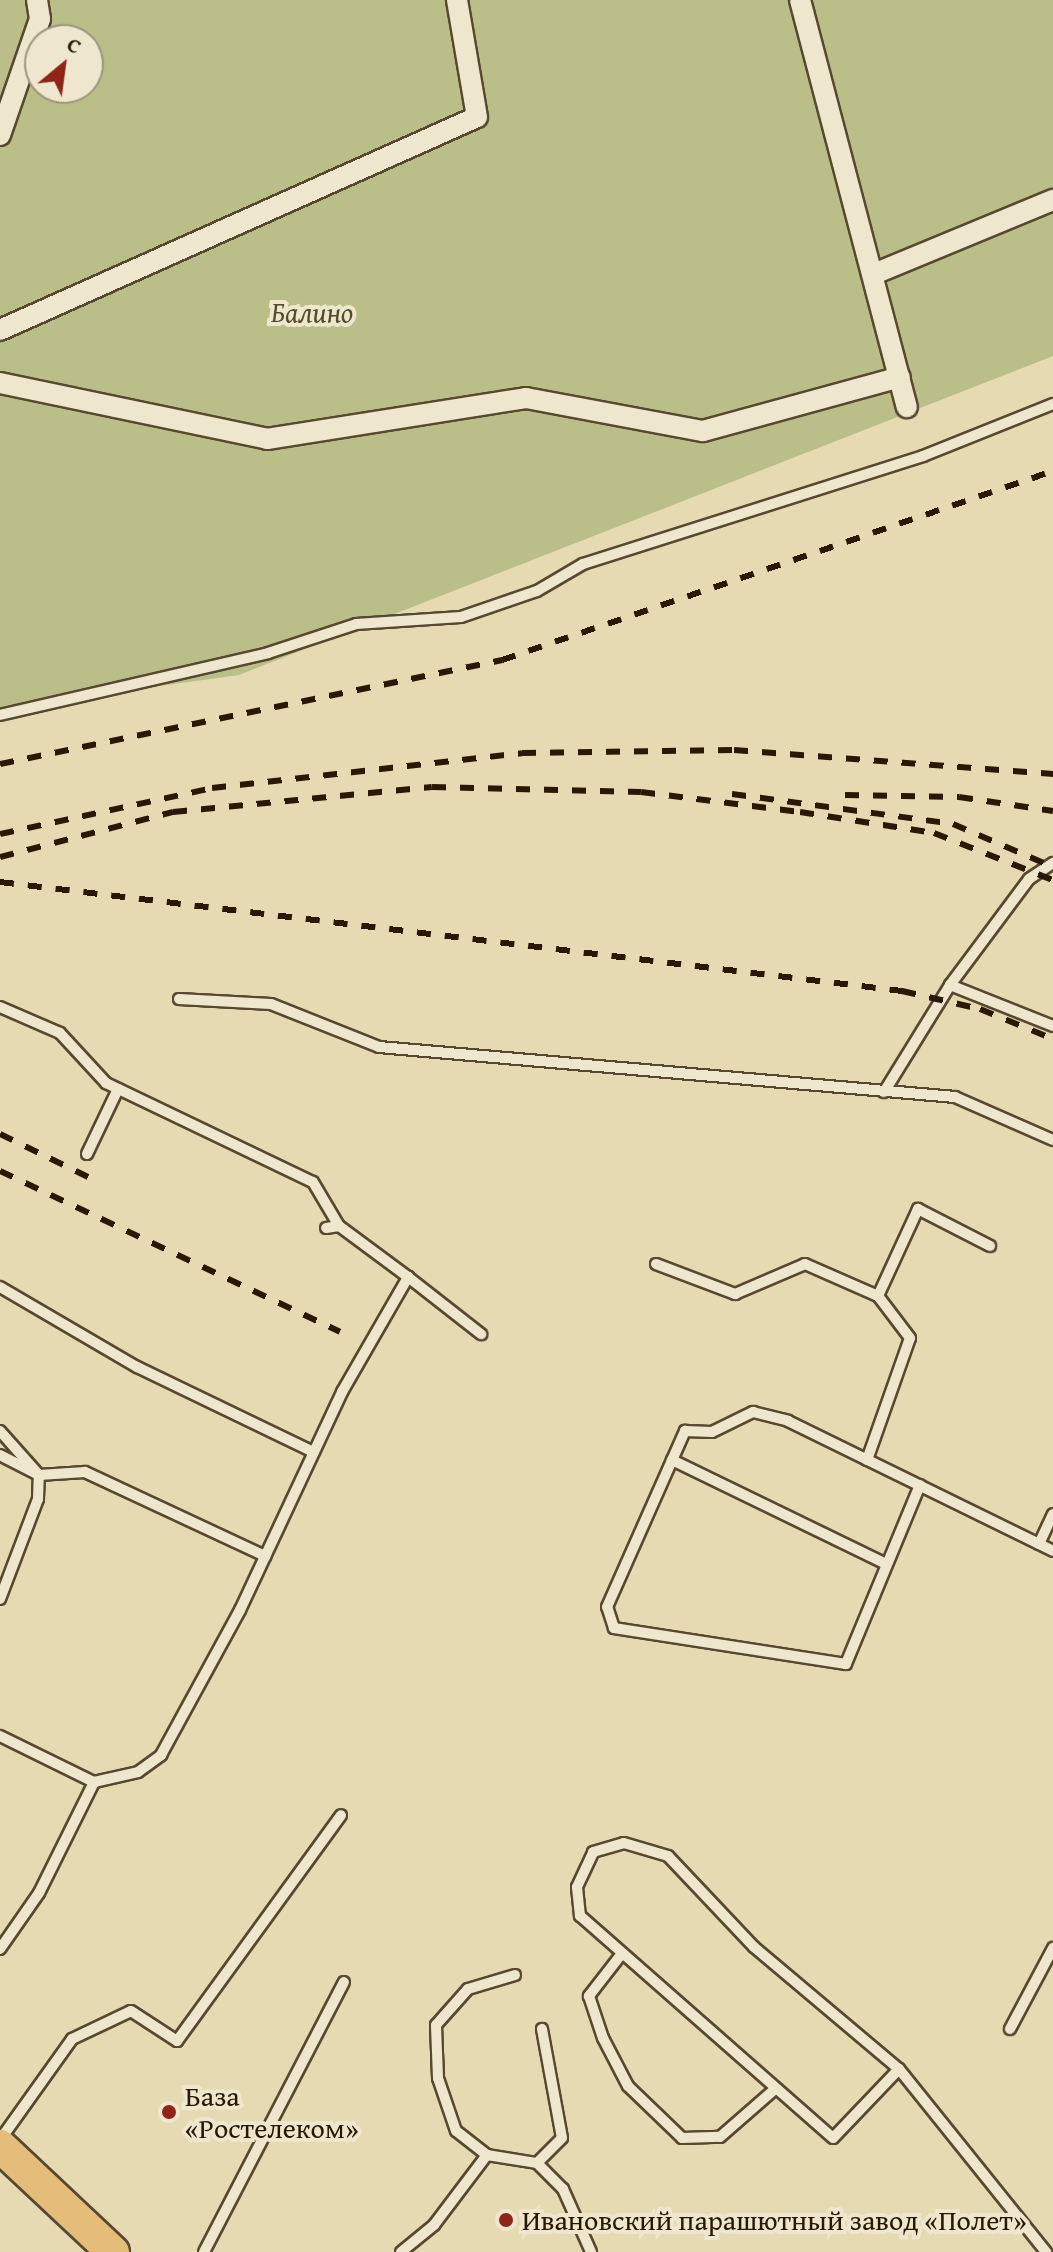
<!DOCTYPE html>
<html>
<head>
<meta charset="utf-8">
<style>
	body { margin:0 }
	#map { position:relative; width:1053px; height:2252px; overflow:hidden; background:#e6dab2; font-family:"Gentium Book Plus",serif }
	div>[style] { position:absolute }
	.green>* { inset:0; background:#babe89 }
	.roads { filter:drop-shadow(2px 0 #584830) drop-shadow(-2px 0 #584830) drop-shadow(0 2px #584830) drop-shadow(0 -2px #584830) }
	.service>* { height:10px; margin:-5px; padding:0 5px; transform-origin:5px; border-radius:5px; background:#efe7cd }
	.minor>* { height:20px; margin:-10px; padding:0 10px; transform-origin:10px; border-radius:10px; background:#efe7cd }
	.primary>* { height:32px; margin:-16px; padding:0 16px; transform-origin:16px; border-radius:16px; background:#e3bd79 }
	.rail>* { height:6px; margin-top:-3px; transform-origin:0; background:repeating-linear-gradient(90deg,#281804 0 14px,transparent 0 28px) }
	.dots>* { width:22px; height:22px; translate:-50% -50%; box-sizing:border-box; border:4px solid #efe7cd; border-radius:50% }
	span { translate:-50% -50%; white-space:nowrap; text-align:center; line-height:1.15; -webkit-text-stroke:8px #efe7cd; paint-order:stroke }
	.park-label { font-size:28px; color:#544a2c; font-style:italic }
	.poi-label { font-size:28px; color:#281804 }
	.left { translate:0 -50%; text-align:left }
	.north { position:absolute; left:24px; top:24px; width:80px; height:80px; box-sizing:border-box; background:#efe7cd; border:2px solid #9f947d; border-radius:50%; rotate:29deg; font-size:22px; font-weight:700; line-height:32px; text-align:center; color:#281804 }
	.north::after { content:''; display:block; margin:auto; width:28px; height:36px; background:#8f2418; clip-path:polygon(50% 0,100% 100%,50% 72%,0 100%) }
</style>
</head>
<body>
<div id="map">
	<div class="green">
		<div style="clip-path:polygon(evenodd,0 0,1053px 0,1053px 356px,239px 675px,0 708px,0 0,40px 40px,88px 40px,88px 88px,40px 88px,40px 40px)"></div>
	</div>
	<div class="roads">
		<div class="service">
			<div style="left:0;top:715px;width:275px;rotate:-13deg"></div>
			<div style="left:268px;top:653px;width:93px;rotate:-18.2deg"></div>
			<div style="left:356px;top:624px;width:105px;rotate:-3.8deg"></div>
			<div style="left:461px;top:617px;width:80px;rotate:-18.9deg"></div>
			<div style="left:537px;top:591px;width:53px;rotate:-30.4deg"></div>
			<div style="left:583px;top:564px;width:357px;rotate:-17.6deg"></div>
			<div style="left:923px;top:456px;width:140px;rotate:-21.8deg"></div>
			<div style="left:950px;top:985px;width:111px;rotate:21.7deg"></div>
			<div style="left:179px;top:999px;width:92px;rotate:3.1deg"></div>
			<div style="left:271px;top:1004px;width:116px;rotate:21.7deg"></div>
			<div style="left:379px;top:1047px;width:578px;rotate:4.96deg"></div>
			<div style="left:955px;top:1097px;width:107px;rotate:23.7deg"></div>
			<div style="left:0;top:1007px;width:65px;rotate:23.4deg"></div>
			<div style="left:60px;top:1033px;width:68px;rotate:47.4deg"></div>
			<div style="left:106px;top:1083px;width:229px;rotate:25.6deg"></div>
			<div style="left:313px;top:1182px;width:51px;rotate:59.4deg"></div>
			<div style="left:884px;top:1092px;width:126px;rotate:-58.3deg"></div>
			<div style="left:950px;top:985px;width:132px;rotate:-53.3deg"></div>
			<div style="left:1029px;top:879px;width:29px;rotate:-34deg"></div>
			<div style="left:87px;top:1154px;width:72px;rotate:-64.5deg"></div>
			<div style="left:656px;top:1264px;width:85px;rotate:20.8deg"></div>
			<div style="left:735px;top:1294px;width:76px;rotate:-23.2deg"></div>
			<div style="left:805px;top:1264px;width:80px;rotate:23.7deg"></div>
			<div style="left:408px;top:1277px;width:93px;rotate:38deg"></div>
			<div style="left:0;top:1287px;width:159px;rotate:30.3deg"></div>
			<div style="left:137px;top:1367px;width:196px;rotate:25.7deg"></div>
			<div style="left:0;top:1431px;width:59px;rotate:48.4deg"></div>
			<div style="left:39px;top:1475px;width:44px;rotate:-152.9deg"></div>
			<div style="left:672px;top:1460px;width:236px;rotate:25.9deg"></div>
			<div style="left:867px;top:1460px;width:129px;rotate:-70.6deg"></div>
			<div style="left:910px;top:1338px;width:53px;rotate:-127.3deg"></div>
			<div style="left:878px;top:1296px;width:96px;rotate:-65.3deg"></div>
			<div style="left:918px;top:1209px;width:81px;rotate:27.2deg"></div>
			<div style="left:920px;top:1485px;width:194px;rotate:112.5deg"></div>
			<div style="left:846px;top:1664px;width:235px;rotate:-171.2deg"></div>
			<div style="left:614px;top:1628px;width:22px;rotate:-108deg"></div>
			<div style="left:607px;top:1607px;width:193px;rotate:-66.1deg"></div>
			<div style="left:685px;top:1431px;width:27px;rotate:2deg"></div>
			<div style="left:712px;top:1432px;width:46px;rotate:-26deg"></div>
			<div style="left:753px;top:1412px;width:36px;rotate:14deg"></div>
			<div style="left:788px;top:1421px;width:295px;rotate:26.1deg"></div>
			<div style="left:1039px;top:1544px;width:33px;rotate:-65deg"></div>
			<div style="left:0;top:1599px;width:107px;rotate:-69.2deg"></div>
			<div style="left:38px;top:1499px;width:24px;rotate:-88deg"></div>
			<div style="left:39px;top:1475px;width:46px;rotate:-3.7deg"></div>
			<div style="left:85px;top:1472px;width:199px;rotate:25deg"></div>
			<div style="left:0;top:1736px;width:105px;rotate:26.1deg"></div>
			<div style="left:624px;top:1843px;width:46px;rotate:16.5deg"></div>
			<div style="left:668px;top:1856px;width:125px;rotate:46.6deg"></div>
			<div style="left:754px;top:1947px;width:189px;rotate:40.1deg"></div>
			<div style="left:899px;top:2069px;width:95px;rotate:133.7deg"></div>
			<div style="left:833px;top:2138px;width:337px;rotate:-138.7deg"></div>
			<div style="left:580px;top:1916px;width:29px;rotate:-96deg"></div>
			<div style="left:577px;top:1887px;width:38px;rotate:-65deg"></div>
			<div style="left:593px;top:1852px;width:32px;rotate:-16deg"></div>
			<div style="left:0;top:1949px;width:68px;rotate:-55.1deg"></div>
			<div style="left:39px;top:1893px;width:124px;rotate:-63.6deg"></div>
			<div style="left:94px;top:1782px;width:45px;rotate:-12.8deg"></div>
			<div style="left:138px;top:1772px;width:29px;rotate:-36deg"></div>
			<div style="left:161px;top:1755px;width:165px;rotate:-61.4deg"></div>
			<div style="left:240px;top:1610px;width:241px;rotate:-64.9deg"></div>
			<div style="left:342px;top:1392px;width:133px;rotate:-60.1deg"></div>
			<div style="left:408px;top:1277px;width:86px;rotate:-143.5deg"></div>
			<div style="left:339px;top:1226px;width:13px;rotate:171deg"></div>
			<div style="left:620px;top:1956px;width:51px;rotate:127.8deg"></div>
			<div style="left:589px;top:1996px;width:44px;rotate:71.6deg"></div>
			<div style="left:603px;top:2038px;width:54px;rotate:62.5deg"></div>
			<div style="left:628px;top:2086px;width:75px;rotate:43.9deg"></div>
			<div style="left:682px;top:2138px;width:38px;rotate:-2deg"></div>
			<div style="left:720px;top:2137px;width:73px;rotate:-41.1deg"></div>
			<div style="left:1010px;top:2029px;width:92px;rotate:-62deg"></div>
			<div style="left:899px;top:2069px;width:235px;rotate:51.2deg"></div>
			<div style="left:0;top:2140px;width:124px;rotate:-54.5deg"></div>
			<div style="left:72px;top:2039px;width:65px;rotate:-25.4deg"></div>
			<div style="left:131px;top:2011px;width:55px;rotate:33.1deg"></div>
			<div style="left:177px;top:2041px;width:279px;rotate:-54deg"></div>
			<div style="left:487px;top:2155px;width:51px;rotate:9.1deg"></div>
			<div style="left:537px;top:2163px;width:35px;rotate:-45deg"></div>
			<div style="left:562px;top:2138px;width:111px;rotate:-100.4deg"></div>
			<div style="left:537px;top:2163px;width:37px;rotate:45deg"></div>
			<div style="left:563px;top:2189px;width:69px;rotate:66deg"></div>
			<div style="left:204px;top:2252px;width:304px;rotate:-62.6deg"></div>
			<div style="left:401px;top:2252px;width:43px;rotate:-39.3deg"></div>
			<div style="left:434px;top:2225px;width:88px;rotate:-52.9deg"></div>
			<div style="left:487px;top:2155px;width:39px;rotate:-142deg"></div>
			<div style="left:456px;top:2131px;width:56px;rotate:-108.8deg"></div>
			<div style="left:438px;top:2078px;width:53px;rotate:-92.2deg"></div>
			<div style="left:436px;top:2025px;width:48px;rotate:-48.4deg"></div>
			<div style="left:468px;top:1989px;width:49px;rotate:-16.6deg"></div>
		</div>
		<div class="minor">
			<div style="left:800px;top:0;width:421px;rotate:75.3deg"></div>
			<div style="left:0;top:135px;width:123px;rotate:-71deg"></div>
			<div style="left:40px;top:19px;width:19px;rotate:-99deg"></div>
			<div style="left:874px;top:274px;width:194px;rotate:-22.5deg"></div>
			<div style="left:0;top:330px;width:522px;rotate:-24.06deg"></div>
			<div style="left:477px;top:117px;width:119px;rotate:-99.7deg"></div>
			<div style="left:0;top:383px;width:273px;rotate:11.8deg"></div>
			<div style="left:267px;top:439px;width:262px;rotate:-9deg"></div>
			<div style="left:526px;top:398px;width:180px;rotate:10.6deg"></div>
			<div style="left:703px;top:431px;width:204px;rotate:-15.3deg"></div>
		</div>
		<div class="primary">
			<div style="left:0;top:2146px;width:155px;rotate:43.2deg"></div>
		</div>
	</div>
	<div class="rail">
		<div style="left:0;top:764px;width:513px;rotate:-11.7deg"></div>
		<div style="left:502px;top:660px;width:583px;rotate:-18.93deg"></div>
		<div style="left:732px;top:794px;width:223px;rotate:7.7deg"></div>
		<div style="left:953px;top:824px;width:109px;rotate:23.3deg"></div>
		<div style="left:845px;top:795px;width:114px;rotate:1deg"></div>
		<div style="left:959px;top:797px;width:95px;rotate:8.5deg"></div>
		<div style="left:0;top:834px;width:217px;rotate:-12.2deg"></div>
		<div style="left:212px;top:788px;width:312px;rotate:-6.4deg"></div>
		<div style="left:522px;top:753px;width:212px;rotate:-0.8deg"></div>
		<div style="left:734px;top:750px;width:320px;rotate:4.3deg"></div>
		<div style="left:0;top:857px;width:179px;rotate:-14.6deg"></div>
		<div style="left:173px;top:812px;width:260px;rotate:-5.5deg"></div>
		<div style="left:432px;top:787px;width:209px;rotate:1.4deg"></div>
		<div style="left:641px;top:792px;width:160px;rotate:7.2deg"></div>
		<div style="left:800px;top:812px;width:136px;rotate:8.9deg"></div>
		<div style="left:934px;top:833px;width:128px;rotate:21.6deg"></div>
		<div style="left:0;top:882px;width:909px;rotate:6.89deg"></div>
		<div style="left:902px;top:991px;width:80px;rotate:13deg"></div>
		<div style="left:980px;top:1009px;width:79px;rotate:22.3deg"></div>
		<div style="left:0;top:1134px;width:98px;rotate:26deg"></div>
		<div style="left:0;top:1171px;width:376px;rotate:25.3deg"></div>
	</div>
	<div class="dots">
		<div style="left:169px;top:2112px;background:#8f2418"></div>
		<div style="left:506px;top:2220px;background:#8f2418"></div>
	</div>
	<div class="park-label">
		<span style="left:312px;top:312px">Балино</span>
	</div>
	<div class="poi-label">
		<span class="left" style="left:185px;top:2112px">База<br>«Ростелеком»</span>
		<span class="left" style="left:522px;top:2220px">Ивановский парашютный завод «Полет»</span>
	</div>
	<div class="north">С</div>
</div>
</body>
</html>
